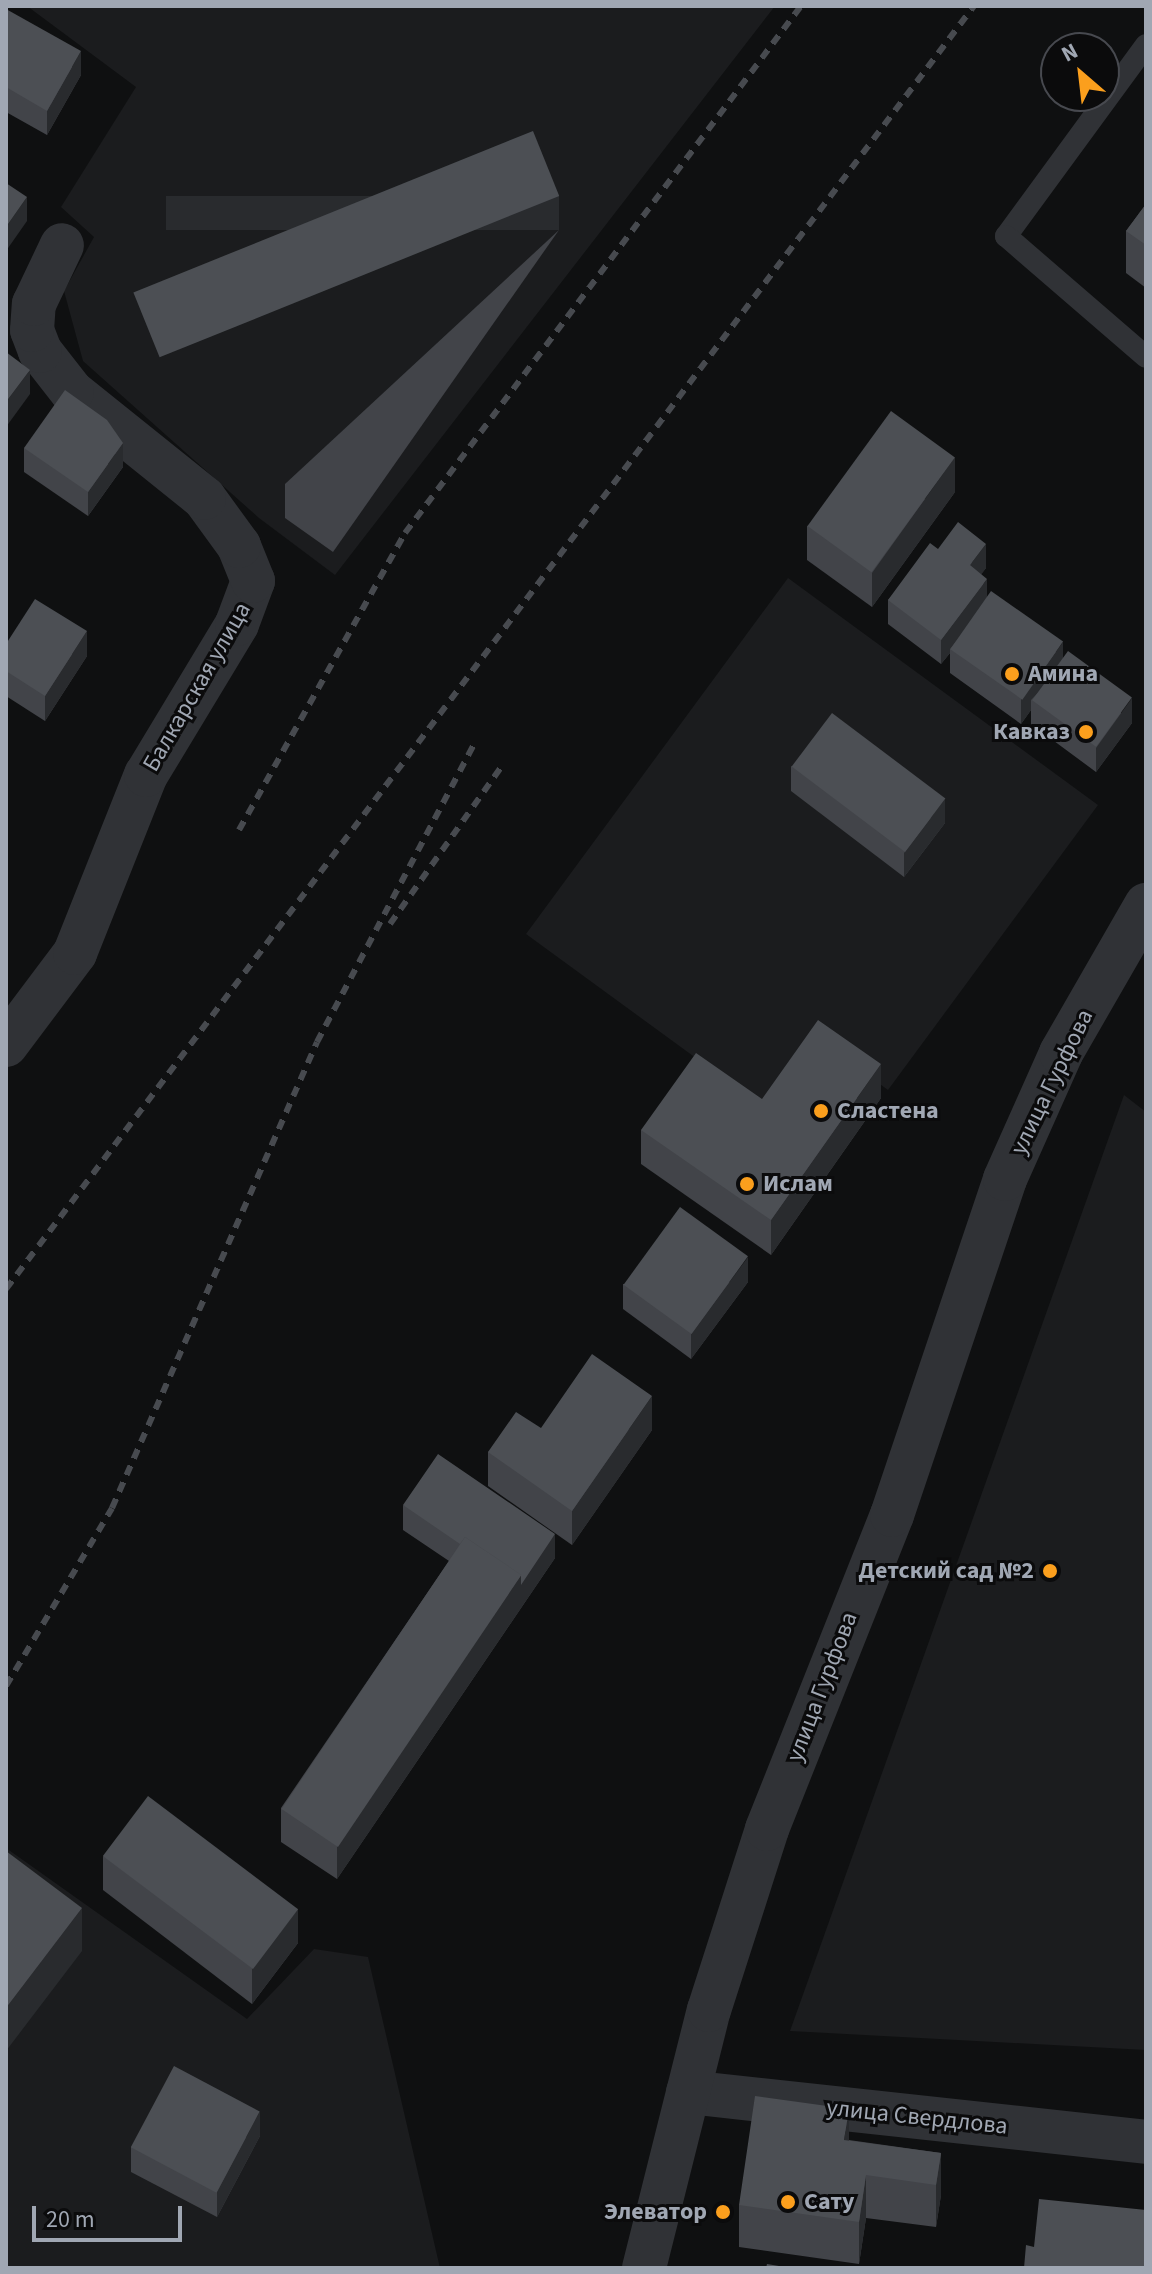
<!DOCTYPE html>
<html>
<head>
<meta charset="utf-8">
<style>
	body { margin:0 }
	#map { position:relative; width:1152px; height:2274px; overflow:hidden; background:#0f1011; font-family:"Source Sans 3",sans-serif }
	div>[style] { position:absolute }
	.built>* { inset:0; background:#1b1c1e }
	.service>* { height:22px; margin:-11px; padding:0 11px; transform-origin:11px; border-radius:11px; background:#303236 }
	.minor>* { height:44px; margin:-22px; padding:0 22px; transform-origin:22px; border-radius:22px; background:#303236 }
	.tertiary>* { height:44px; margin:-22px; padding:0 22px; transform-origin:22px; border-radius:22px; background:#303236 }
	.rail>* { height:6px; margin-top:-3px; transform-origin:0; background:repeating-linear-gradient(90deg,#474a4f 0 10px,transparent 0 18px) }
	.wall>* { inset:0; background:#424449 }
	.shaded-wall>* { inset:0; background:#292b2e; transform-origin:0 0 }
	.building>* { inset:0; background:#4c4f54; transform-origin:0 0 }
	.dots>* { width:22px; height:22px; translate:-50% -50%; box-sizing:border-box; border:4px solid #0b0b0c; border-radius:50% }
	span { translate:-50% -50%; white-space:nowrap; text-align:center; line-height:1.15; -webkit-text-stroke:6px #0b0b0c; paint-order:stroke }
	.poi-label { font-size:24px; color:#a0a7b3; font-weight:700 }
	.left { translate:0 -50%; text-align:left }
	.right { translate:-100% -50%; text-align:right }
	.street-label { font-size:24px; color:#a0a7b3 }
	.frame { position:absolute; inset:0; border:8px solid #a0a7b3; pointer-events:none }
	.north { position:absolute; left:1040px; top:32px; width:80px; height:80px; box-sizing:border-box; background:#0b0b0c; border:2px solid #47494f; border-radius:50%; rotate:332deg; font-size:22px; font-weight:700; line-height:32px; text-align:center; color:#a0a7b3 }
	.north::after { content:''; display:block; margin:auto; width:28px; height:36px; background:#fb9f1d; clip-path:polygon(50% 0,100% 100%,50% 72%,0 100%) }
	.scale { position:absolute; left:32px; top:2206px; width:150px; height:36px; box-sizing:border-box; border:4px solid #a0a7b3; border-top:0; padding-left:10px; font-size:24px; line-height:28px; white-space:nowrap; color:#a0a7b3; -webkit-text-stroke:6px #0b0b0c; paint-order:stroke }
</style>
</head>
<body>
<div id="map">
	<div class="built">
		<div style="clip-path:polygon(27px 6px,775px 6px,335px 575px,259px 518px,83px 361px,64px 291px,94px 237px,61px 207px,136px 87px)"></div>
		<div style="clip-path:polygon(788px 578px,1098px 805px,888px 1090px,815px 1037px,763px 1107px,526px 934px)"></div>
		<div style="clip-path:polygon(1124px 1095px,1146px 1112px,1146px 2050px,790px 2031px)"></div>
		<div style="clip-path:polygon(6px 1848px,247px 2019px,314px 1949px,368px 1957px,440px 2268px,6px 2268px)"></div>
	</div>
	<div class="service">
		<div style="left:1146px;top:45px;width:237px;rotate:126.2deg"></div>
		<div style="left:1006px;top:236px;width:185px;rotate:40.8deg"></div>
	</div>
	<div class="minor">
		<div style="left:6px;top:1045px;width:115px;rotate:-53.1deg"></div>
		<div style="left:75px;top:953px;width:192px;rotate:-68.3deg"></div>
		<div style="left:146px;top:775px;width:176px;rotate:-58.9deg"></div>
		<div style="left:237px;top:624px;width:46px;rotate:-69.6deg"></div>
		<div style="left:253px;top:581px;width:38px;rotate:-112deg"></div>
		<div style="left:239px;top:546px;width:59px;rotate:-126.1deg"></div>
		<div style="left:204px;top:498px;width:169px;rotate:-141.2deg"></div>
		<div style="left:72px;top:392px;width:52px;rotate:-128deg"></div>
		<div style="left:40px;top:351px;width:22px;rotate:-111deg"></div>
		<div style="left:32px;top:330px;width:26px;rotate:-86deg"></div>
		<div style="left:34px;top:304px;width:65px;rotate:-64.6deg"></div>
		<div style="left:688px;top:2092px;width:461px;rotate:6.2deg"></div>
	</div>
	<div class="tertiary">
		<div style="left:644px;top:2268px;width:266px;rotate:-75.9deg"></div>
		<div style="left:709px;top:2010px;width:190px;rotate:-72.2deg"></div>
		<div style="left:767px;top:1829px;width:338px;rotate:-68.3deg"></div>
		<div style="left:892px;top:1515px;width:354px;rotate:-71.4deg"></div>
		<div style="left:1005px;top:1179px;width:138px;rotate:-66deg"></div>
		<div style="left:1061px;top:1053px;width:171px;rotate:-60.1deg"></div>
	</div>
	<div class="rail">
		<div style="left:239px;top:830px;width:340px;rotate:-60.8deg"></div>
		<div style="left:405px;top:533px;width:659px;rotate:-53.08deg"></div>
		<div style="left:390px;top:924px;width:197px;rotate:-54.7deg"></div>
		<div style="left:6px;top:1289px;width:1607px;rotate:-52.97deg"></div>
		<div style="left:6px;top:1686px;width:207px;rotate:-59.2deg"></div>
		<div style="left:112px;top:1508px;width:509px;rotate:-66.25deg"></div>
		<div style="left:317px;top:1042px;width:337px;rotate:-62.2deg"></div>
	</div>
	<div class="wall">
		<div style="clip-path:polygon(6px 9px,81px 75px,47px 135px,6px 112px)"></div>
		<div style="clip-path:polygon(1146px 204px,1146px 288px,1126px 273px,1126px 231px)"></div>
		<div style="clip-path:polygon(559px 230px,333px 552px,285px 518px,285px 484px)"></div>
		<div style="clip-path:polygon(24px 448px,123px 467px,88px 516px,24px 472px)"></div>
		<div style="clip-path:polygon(955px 492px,872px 607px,807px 560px,807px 526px)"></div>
		<div style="clip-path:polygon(938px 549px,986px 568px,981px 574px,987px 597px,1063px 658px,1132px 723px,1096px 772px,1031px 724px,1031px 710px,1021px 724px,950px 673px,950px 653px,941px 664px,888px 624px,888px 600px)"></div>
		<div style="clip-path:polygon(6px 644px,87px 656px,45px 721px,6px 696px)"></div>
		<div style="clip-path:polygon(791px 766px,945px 823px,904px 877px,791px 791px)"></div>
		<div style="clip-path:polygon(881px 1098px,771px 1255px,641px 1164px,641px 1130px,762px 1099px)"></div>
		<div style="clip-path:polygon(748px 1282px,691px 1359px,623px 1309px,623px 1284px)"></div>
		<div style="clip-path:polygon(541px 1428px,652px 1430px,572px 1545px,488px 1486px,488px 1452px)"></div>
		<div style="clip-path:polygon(403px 1505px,555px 1558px,337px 1879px,281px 1842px,281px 1808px,449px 1561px,403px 1530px)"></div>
		<div style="clip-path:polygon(103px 1856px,298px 1943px,252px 2004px,103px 1890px)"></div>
		<div style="clip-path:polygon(260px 2136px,217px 2217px,131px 2172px,131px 2147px)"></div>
		<div style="clip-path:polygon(849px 2140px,941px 2153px,941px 2195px,936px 2227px,866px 2218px,859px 2264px,739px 2247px,739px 2205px)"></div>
	</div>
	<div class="shaded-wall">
		<div style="clip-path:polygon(81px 51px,81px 75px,47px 135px,47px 111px)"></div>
		<div style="left:559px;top:196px;width:34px;height:393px;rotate:90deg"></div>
		<div style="clip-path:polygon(27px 197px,27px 221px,6px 251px,6px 227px)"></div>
		<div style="clip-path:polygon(30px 370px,30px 394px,6px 427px,6px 402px)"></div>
		<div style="clip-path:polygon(123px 443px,123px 467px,88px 516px,88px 492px)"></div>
		<div style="clip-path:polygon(955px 457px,955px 492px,872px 607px,872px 573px)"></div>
		<div style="clip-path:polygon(986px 544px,986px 568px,970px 590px,970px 565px)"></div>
		<div style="clip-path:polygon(987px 579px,987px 603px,950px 649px,950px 653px,941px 664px,941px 640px)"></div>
		<div style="clip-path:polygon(87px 631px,87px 656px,45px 721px,45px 696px)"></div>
		<div style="clip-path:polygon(1063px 642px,1063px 667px,1031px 700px,1031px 710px,1021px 724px,1021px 700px)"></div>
		<div style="clip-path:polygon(1132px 698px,1132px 723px,1096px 772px,1096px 748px)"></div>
		<div style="clip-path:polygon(945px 799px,945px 823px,904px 877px,904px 853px)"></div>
		<div style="clip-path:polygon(881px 1064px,881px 1098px,771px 1255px,771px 1220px)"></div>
		<div style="clip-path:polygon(748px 1257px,748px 1282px,691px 1359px,691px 1334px)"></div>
		<div style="clip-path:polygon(652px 1396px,652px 1430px,572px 1545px,572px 1511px)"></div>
		<div style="clip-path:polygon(555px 1534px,555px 1558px,337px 1879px,337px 1845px,521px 1575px)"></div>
		<div style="clip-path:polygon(82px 1908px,82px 1951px,6px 2051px,6px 2008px)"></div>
		<div style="clip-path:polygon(298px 1909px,298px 1943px,252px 2004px,252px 1969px)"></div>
		<div style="clip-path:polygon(849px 2109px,849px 2151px,844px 2140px)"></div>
		<div style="clip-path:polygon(260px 2111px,260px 2136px,217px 2217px,217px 2192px)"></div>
		<div style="clip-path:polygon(941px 2153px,941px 2195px,936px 2227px,936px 2185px)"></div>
		<div style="clip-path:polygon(866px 2175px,866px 2218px,859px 2264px,859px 2222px)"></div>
	</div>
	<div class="building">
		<div style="clip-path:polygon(6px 9px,81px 51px,47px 111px,6px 87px)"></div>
		<div style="left:533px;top:131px;width:70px;height:431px;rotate:68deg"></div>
		<div style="clip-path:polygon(6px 183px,27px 197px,6px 227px)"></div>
		<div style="clip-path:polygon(1146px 204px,1146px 245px,1126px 231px)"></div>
		<div style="clip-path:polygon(6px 352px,30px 370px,6px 402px)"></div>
		<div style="clip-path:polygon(65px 390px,107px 420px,123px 443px,88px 492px,24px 448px)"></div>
		<div style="left:891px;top:411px;width:79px;height:142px;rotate:36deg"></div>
		<div style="clip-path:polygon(958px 522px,986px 544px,970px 565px,987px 579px,941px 640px,888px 600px,930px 543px,938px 549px)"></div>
		<div style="left:991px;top:591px;width:88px;height:71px;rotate:35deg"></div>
		<div style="clip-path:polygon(35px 599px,87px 631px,45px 696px,6px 671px,6px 644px)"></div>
		<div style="left:1068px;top:651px;width:79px;height:61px;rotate:36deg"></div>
		<div style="left:832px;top:713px;width:142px;height:67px;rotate:37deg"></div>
		<div style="clip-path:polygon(818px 1020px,881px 1064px,771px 1220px,641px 1130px,696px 1053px,762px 1099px)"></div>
		<div style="left:680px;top:1207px;width:84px;height:96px;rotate:36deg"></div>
		<div style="clip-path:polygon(592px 1354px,652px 1396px,572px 1511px,488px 1452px,516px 1412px,541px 1428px)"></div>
		<div style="clip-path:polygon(438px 1454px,555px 1534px,521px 1585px,521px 1575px,465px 1537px,460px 1544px,403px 1505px)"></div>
		<div style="left:465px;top:1537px;width:68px;height:328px;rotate:34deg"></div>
		<div style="left:148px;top:1796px;width:188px;height:75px;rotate:37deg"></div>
		<div style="clip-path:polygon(6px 1851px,82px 1908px,6px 2008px)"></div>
		<div style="left:174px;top:2066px;width:97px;height:92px;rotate:28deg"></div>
		<div style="clip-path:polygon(755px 2096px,849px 2109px,844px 2140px,941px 2153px,936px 2185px,866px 2175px,859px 2222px,739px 2205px)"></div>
		<div style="clip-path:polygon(1039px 2199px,1146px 2210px,1146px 2268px,1024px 2268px,1026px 2245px,1034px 2247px)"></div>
		<div style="clip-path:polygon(767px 2264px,791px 2268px,766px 2268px)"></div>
	</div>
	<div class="dots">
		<div style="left:1012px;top:674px;background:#fb9f1d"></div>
		<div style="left:1086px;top:732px;background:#fb9f1d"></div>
		<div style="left:821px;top:1111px;background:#fb9f1d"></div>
		<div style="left:747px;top:1184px;background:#fb9f1d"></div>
		<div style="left:1050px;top:1571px;background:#fb9f1d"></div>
		<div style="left:788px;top:2202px;background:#fb9f1d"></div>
		<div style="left:723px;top:2212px;background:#fb9f1d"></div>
	</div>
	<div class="poi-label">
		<span class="left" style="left:1028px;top:674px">Амина</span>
		<span class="right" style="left:1070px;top:732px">Кавказ</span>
		<span class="left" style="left:837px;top:1111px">Сластена</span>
		<span class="left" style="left:763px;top:1184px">Ислам</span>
		<span class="right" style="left:1034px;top:1571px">Детский сад №2</span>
		<span class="left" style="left:804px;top:2202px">Сату</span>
		<span class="right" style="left:707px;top:2212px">Элеватор</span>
	</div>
	<div class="street-label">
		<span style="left:197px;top:687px;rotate:-60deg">Балкарская улица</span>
		<span style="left:1052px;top:1082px;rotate:-64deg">улица Гурфова</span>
		<span style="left:822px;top:1687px;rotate:-69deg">улица Гурфова</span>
		<span style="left:917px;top:2117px;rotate:6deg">улица Свердлова</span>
	</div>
	<div class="frame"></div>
	<div class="north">N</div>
	<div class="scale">20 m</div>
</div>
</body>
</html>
